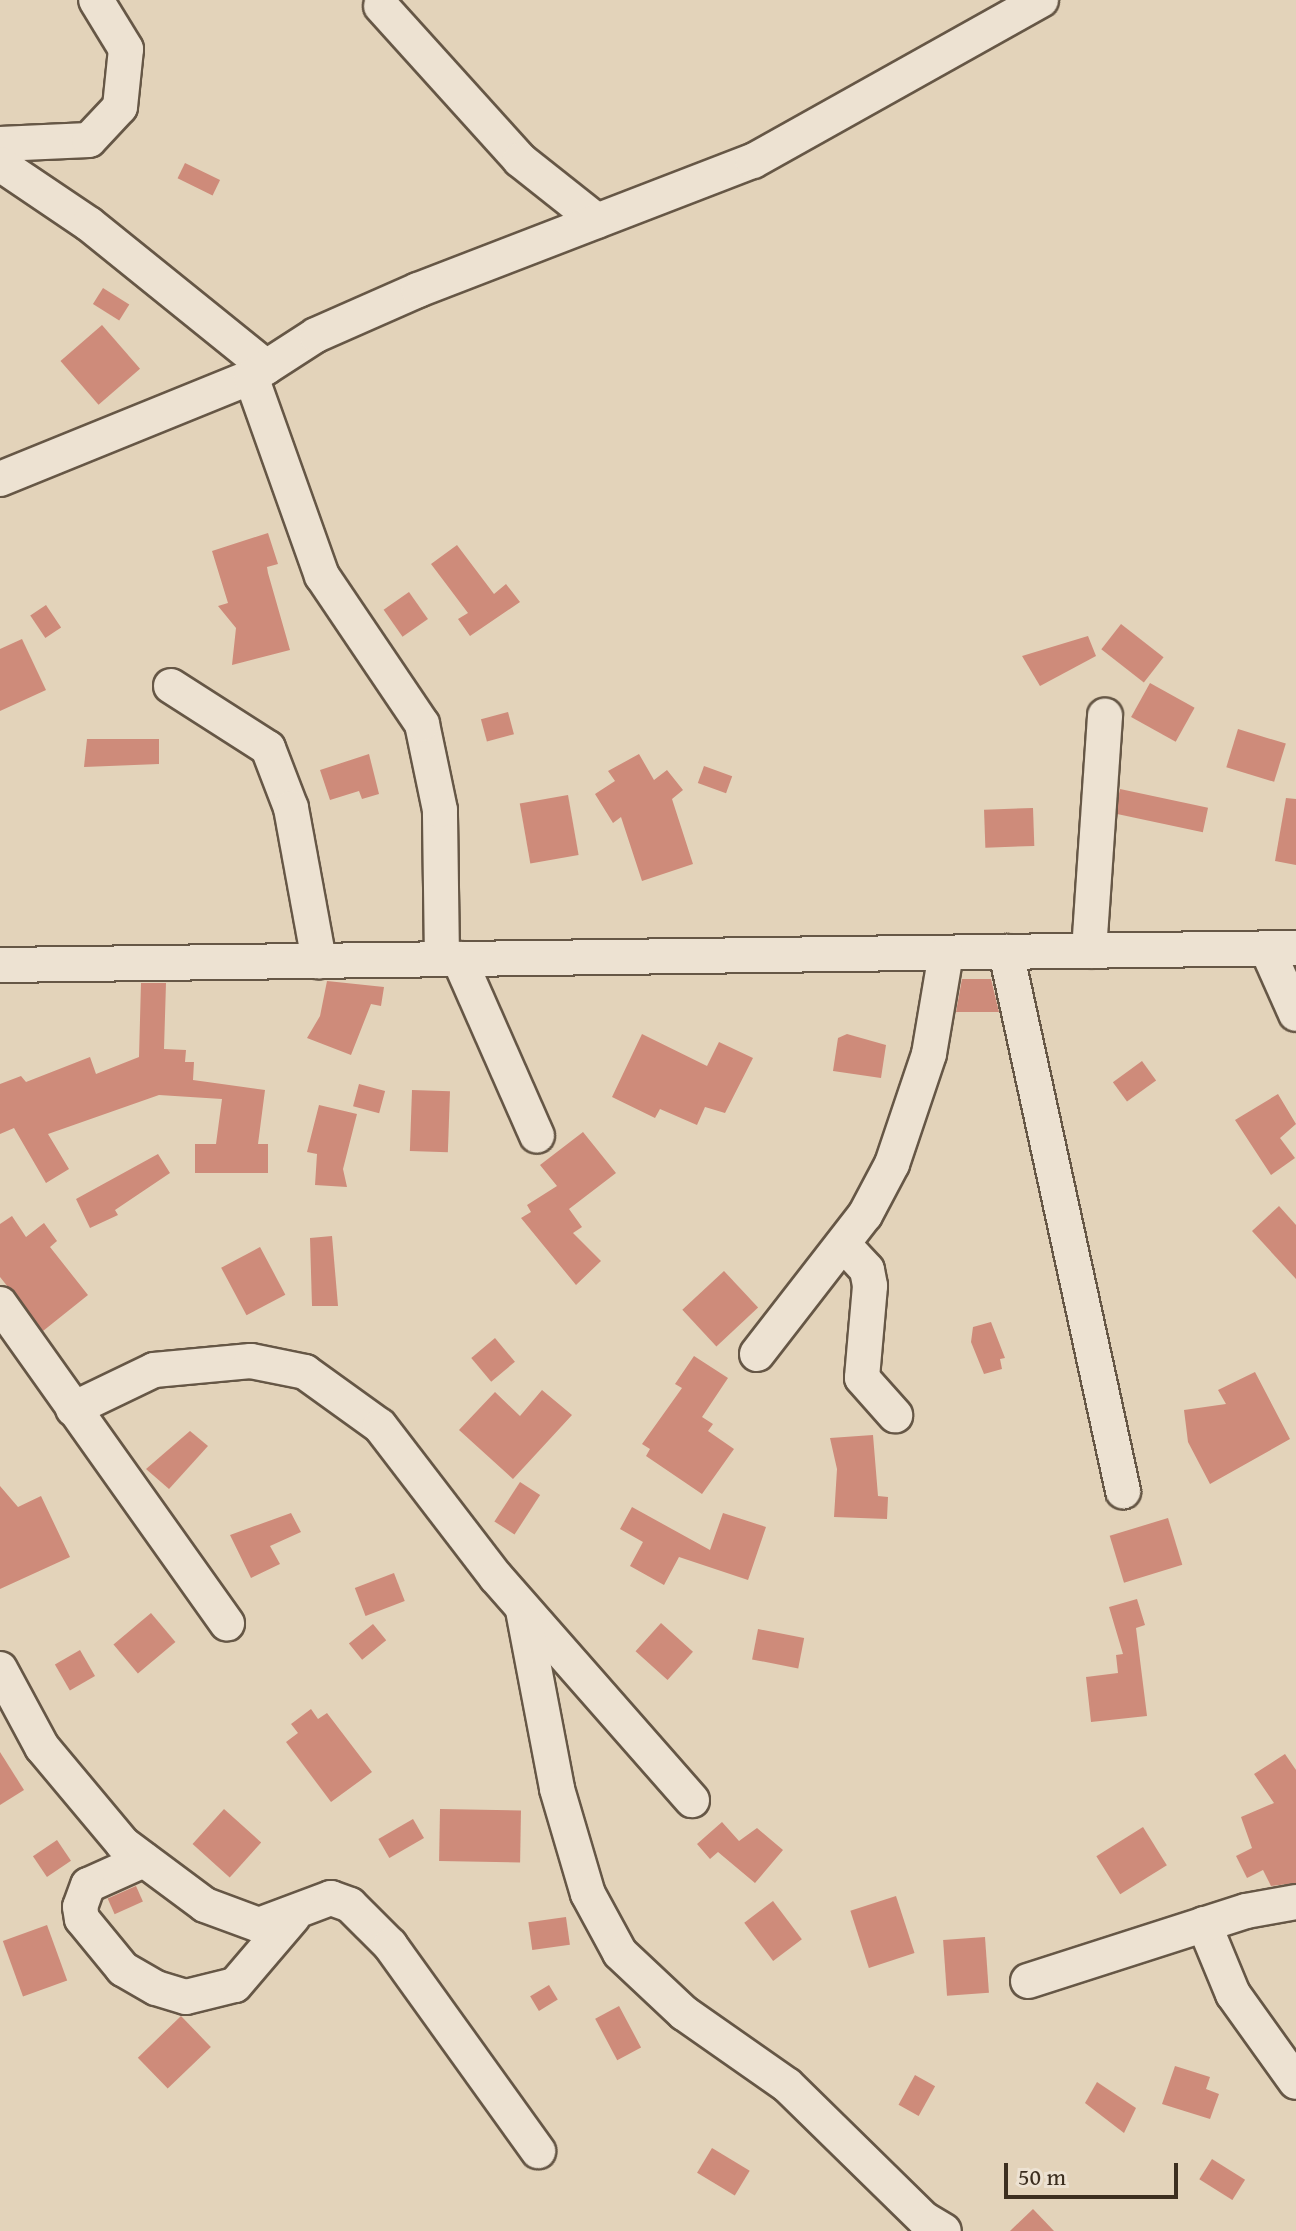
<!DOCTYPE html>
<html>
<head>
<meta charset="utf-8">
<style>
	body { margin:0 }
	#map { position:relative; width:1296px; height:2231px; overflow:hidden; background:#e3d3ba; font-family:"Gentium Book Plus",serif }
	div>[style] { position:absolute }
	.building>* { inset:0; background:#ce8b7a; transform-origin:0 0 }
	.roads { filter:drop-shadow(2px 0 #665746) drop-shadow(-2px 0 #665746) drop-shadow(0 2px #665746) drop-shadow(0 -2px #665746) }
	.minor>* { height:34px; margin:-17px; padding:0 17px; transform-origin:17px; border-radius:17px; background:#ede2d2 }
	span { translate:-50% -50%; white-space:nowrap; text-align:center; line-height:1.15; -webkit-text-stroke:7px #ede2d2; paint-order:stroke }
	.scale { position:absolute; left:1004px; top:2163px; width:174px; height:36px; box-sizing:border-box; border:4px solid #3c2e1f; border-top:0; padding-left:10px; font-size:24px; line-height:28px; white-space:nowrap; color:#3c2e1f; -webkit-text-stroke:6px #ede2d2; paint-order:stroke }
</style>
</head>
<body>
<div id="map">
	<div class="building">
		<div style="left:185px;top:163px;width:39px;height:17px;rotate:26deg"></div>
		<div style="left:103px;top:288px;width:31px;height:19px;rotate:32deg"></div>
		<div style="left:102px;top:325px;width:58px;height:55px;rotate:49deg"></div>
		<div style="clip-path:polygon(268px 533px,278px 564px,267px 567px,268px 573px,290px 650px,232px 665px,236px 628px,218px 606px,228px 603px,212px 551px)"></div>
		<div style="clip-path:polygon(457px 545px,494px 594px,506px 584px,520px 602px,470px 636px,458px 619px,468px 613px,431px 564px)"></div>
		<div style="left:409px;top:592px;width:33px;height:31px;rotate:55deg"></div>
		<div style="left:46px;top:605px;width:27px;height:19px;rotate:56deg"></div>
		<div style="left:1121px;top:624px;width:54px;height:32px;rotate:38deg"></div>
		<div style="clip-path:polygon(1088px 636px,1096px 656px,1040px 686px,1022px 656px)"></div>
		<div style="clip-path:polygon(22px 639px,46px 690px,0 711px,0 649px)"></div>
		<div style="left:1150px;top:683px;width:51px;height:39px;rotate:29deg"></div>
		<div style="left:508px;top:712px;width:23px;height:28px;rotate:75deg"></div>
		<div style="left:1238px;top:729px;width:50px;height:40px;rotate:17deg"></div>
		<div style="clip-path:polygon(87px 739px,159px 739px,159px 764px,84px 767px)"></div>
		<div style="clip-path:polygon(369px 754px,379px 794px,362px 799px,359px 791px,330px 800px,320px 770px)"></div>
		<div style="clip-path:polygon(639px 754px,654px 780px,667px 770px,683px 790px,672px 799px,693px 864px,642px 881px,621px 817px,613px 823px,595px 794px,615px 781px,608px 771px)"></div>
		<div style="left:704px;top:766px;width:30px;height:18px;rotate:20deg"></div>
		<div style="left:1120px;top:789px;width:90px;height:25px;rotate:12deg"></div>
		<div style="left:568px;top:795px;width:61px;height:49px;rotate:80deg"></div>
		<div style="clip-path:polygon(1286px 798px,1296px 799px,1296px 865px,1275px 861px)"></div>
		<div style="left:1033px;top:808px;width:38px;height:49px;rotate:88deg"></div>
		<div style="clip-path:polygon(962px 979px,991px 979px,999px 1012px,956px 1012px)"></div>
		<div style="clip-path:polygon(327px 981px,384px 987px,381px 1006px,371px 1004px,351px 1055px,307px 1038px,320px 1016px)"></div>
		<div style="clip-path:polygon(141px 983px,166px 983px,164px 1049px,186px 1050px,185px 1062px,194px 1062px,193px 1080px,265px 1090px,258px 1144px,268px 1144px,268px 1173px,195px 1173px,195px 1144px,216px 1144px,222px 1099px,159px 1095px,48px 1134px,69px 1169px,46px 1183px,14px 1128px,0 1134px,0 1084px,21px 1076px,26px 1082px,90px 1057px,96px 1074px,139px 1057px)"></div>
		<div style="clip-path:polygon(642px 1034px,707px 1066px,719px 1042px,753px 1058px,725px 1113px,705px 1107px,697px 1125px,660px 1109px,655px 1118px,612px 1097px)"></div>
		<div style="clip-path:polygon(847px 1034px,886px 1045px,881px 1078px,833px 1071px,838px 1038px)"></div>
		<div style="left:1142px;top:1061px;width:24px;height:36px;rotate:54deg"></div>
		<div style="left:359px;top:1084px;width:27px;height:23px;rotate:15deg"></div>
		<div style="left:412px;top:1090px;width:38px;height:61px;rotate:2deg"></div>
		<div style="clip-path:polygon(1278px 1094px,1296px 1124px,1280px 1138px,1295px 1158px,1271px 1175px,1235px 1120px)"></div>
		<div style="clip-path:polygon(319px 1105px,357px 1114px,343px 1169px,347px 1187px,315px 1185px,317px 1154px,307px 1152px)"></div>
		<div style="clip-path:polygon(583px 1132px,616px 1173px,569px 1209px,582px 1227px,573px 1233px,601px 1261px,576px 1285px,521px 1218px,531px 1212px,527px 1205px,557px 1186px,540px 1165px)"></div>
		<div style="clip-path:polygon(158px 1154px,170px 1173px,115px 1210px,118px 1215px,90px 1228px,76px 1199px)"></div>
		<div style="clip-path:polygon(1279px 1206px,1296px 1225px,1296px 1279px,1252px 1231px)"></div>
		<div style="clip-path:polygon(12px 1216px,26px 1237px,44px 1223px,57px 1241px,50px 1247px,88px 1295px,43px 1331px,0 1277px,0 1224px)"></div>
		<div style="clip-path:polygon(332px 1236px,338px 1306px,312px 1306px,310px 1238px)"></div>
		<div style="left:260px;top:1247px;width:54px;height:44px;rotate:62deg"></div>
		<div style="left:724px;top:1271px;width:50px;height:57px;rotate:47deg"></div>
		<div style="clip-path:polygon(991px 1322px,1005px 1358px,1000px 1359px,1002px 1369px,984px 1374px,971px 1342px,973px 1327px)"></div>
		<div style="left:495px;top:1338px;width:31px;height:31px;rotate:50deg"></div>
		<div style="clip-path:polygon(694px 1356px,728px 1378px,702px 1417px,713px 1424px,708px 1431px,734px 1449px,702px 1494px,646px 1456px,650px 1449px,642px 1444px,682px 1388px,675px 1384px)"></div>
		<div style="clip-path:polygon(1255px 1372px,1290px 1439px,1210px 1484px,1188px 1442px,1184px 1410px,1226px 1404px,1218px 1390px)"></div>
		<div style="clip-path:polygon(542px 1390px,572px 1415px,513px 1479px,459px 1430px,495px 1392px,520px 1416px)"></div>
		<div style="clip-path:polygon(190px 1431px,208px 1446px,169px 1489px,146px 1469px)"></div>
		<div style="clip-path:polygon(873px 1435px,878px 1496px,888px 1497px,887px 1519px,834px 1517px,837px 1469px,830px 1438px)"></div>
		<div style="left:520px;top:1482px;width:24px;height:47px;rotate:33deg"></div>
		<div style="clip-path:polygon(0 1486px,18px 1507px,41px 1496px,70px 1557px,0 1589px)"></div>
		<div style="clip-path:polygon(632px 1507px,710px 1550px,723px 1513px,766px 1527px,748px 1580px,679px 1557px,664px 1585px,630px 1566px,643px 1542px,620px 1529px)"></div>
		<div style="clip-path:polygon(291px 1513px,301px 1532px,270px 1546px,280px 1564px,251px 1578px,230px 1535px)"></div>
		<div style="left:1168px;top:1518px;width:49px;height:61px;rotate:73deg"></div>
		<div style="left:394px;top:1573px;width:30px;height:42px;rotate:69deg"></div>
		<div style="clip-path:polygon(1137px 1599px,1145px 1625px,1136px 1628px,1147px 1716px,1091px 1722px,1086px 1677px,1118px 1673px,1116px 1655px,1123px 1654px,1109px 1607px)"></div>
		<div style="left:151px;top:1613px;width:38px;height:49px;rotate:50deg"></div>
		<div style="left:661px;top:1623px;width:43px;height:38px;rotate:42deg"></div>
		<div style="left:373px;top:1624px;width:21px;height:31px;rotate:51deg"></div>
		<div style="left:758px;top:1629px;width:47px;height:31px;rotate:11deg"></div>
		<div style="left:80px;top:1650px;width:30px;height:29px;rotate:60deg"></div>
		<div style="clip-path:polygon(311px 1709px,318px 1719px,327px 1713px,372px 1772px,331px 1802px,286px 1742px,298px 1733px,291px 1724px)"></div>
		<div style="clip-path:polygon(0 1752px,24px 1790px,0 1805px)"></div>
		<div style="clip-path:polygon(1285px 1754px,1296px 1770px,1296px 1883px,1271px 1886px,1263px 1870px,1247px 1878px,1236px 1856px,1252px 1848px,1241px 1817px,1274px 1803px,1254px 1774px)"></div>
		<div style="left:224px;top:1809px;width:50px;height:47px;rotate:42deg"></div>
		<div style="left:440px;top:1809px;width:81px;height:52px;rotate:1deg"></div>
		<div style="left:413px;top:1819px;width:22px;height:40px;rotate:60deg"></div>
		<div style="clip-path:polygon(722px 1822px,739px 1841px,757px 1828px,783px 1850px,755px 1883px,718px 1852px,710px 1859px,697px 1844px)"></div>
		<div style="left:1143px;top:1827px;width:45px;height:55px;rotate:58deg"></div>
		<div style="left:57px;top:1840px;width:25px;height:29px;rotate:56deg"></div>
		<div style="left:136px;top:1886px;width:17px;height:31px;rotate:66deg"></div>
		<div style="left:896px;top:1896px;width:60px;height:48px;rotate:72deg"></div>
		<div style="left:773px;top:1901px;width:48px;height:36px;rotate:53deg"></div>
		<div style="left:566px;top:1917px;width:28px;height:38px;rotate:82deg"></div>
		<div style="left:47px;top:1925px;width:59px;height:47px;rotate:70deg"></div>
		<div style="left:985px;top:1937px;width:56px;height:42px;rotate:86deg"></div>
		<div style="left:549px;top:1985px;width:17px;height:22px;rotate:59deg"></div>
		<div style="left:619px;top:2006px;width:47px;height:27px;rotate:62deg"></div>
		<div style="left:181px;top:2016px;width:43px;height:60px;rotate:46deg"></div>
		<div style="clip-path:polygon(1175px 2066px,1210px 2077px,1206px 2089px,1219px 2094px,1210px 2119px,1162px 2104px)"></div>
		<div style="left:915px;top:2075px;width:23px;height:34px;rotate:29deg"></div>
		<div style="clip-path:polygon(1097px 2082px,1136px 2108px,1124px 2133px,1085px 2103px)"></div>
		<div style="left:712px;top:2148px;width:44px;height:29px;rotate:31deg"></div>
		<div style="left:1212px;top:2159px;width:39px;height:24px;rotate:32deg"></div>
		<div style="clip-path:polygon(1033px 2209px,1054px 2231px,1010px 2231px)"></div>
	</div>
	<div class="roads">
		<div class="minor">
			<div style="left:381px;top:6px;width:207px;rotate:47.9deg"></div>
			<div style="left:520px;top:160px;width:98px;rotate:38.4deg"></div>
			<div style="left:0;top:144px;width:89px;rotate:-2.6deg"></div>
			<div style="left:89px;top:140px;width:45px;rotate:-46.8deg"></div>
			<div style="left:120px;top:107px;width:58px;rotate:-84.1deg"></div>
			<div style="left:126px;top:49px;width:57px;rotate:-121.5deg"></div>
			<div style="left:0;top:164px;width:107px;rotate:34deg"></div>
			<div style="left:89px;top:224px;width:228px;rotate:38.9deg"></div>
			<div style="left:0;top:479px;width:271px;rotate:-22.1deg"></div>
			<div style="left:171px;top:686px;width:115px;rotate:32.6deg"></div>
			<div style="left:268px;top:748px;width:64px;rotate:69deg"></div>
			<div style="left:291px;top:808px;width:156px;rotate:79.6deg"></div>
			<div style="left:1267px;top:949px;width:71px;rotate:66deg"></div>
			<div style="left:1089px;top:951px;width:236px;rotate:-86.1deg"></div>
			<div style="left:1006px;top:952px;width:552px;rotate:77.75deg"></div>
			<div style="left:442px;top:959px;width:149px;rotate:-90.8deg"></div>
			<div style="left:440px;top:810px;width:88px;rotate:-101.8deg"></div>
			<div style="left:422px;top:724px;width:179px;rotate:-124deg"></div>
			<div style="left:322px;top:576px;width:211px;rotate:-109.6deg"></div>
			<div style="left:251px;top:377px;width:77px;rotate:-32.9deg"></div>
			<div style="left:316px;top:335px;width:111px;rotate:-23.8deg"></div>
			<div style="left:418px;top:290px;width:359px;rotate:-21.1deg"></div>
			<div style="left:753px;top:161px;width:330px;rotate:-29.2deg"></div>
			<div style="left:459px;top:959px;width:193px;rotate:66.2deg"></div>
			<div style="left:0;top:965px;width:1296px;rotate:-0.75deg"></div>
			<div style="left:843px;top:1244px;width:35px;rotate:47deg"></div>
			<div style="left:867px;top:1270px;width:16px;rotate:79deg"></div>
			<div style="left:870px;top:1286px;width:92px;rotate:95deg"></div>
			<div style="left:862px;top:1378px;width:50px;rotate:48.3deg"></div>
			<div style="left:0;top:1304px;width:392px;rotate:54.6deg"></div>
			<div style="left:757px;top:1354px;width:176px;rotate:-52.2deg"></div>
			<div style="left:865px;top:1215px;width:58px;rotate:-62.1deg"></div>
			<div style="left:892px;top:1164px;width:116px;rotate:-71.4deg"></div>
			<div style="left:929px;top:1054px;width:102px;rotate:-80.4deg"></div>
			<div style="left:73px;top:1409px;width:90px;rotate:-25.7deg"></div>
			<div style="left:154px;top:1370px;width:97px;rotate:-5.3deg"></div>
			<div style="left:251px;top:1361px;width:55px;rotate:11.5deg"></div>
			<div style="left:305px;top:1372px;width:92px;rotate:35.8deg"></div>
			<div style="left:380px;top:1426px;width:190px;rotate:52.5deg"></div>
			<div style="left:496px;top:1577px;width:297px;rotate:48.7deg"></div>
			<div style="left:523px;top:1610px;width:182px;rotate:79.2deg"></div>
			<div style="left:557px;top:1789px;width:109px;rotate:73.6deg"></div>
			<div style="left:588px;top:1894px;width:67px;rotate:61.5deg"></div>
			<div style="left:620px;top:1953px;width:88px;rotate:43.2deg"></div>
			<div style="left:684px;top:2013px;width:126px;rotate:35deg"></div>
			<div style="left:787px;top:2085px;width:192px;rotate:44.4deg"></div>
			<div style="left:924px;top:2219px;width:23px;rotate:31deg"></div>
			<div style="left:0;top:1669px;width:89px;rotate:61.7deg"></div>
			<div style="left:42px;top:1747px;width:126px;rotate:50.1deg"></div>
			<div style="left:123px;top:1844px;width:102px;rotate:36.6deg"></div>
			<div style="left:205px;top:1905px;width:58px;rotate:20.3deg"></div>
			<div style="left:259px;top:1925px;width:77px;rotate:-20.6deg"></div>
			<div style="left:331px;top:1898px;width:20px;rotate:20deg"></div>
			<div style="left:350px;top:1905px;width:57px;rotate:45deg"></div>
			<div style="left:390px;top:1945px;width:254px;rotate:54.3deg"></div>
			<div style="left:144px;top:1860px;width:61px;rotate:155.9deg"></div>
			<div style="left:88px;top:1885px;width:23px;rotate:110deg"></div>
			<div style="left:80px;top:1907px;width:12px;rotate:81deg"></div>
			<div style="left:82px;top:1919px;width:65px;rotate:50.6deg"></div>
			<div style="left:123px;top:1969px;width:38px;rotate:30deg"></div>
			<div style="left:156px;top:1988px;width:31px;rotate:17deg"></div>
			<div style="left:186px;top:1997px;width:50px;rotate:-13.8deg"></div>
			<div style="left:235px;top:1985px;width:89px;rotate:-49.5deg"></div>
			<div style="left:1204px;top:1924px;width:76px;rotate:67.5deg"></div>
			<div style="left:1233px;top:1994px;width:108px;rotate:54.4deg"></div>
			<div style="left:1028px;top:1981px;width:229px;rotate:-17.8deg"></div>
			<div style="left:1246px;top:1911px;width:51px;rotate:-10.2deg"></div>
		</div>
	</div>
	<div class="scale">50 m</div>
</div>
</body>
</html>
